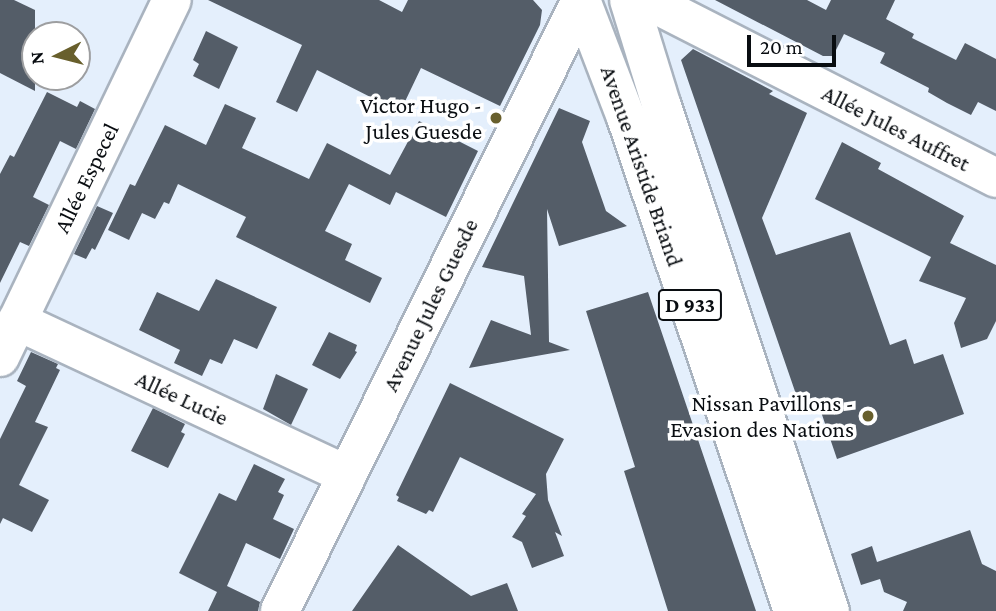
<!DOCTYPE html>
<html>
<head>
<meta charset="utf-8">
<style>
	body { margin:0 }
	#map { position:relative; width:996px; height:611px; overflow:hidden; background:#e4effc; font-family:"Crimson Pro",serif }
	div>[style] { position:absolute }
	.building>* { inset:0; background:#545d68 }
	.roads { filter:drop-shadow(2px 0 #a9b3bf) drop-shadow(-2px 0 #a9b3bf) drop-shadow(0 2px #a9b3bf) drop-shadow(0 -2px #a9b3bf) }
	.minor>* { height:38px; margin:-19px; padding:0 19px; transform-origin:19px; border-radius:19px; background:#fff }
	.major>* { height:38px; margin:-19px; padding:0 19px; transform-origin:19px; border-radius:19px; background:#fff }
	.dots>* { width:19px; height:19px; translate:-50% -50%; box-sizing:border-box; border:4px solid #fff; border-radius:50% }
	span { translate:-50% -50%; white-space:nowrap; text-align:center; line-height:1.15; -webkit-text-stroke:7px #fff; paint-order:stroke }
	.shield-label span { padding:2px 5px; background:#fff; border:2px solid; border-radius:5px; -webkit-text-stroke-width:0 }
	.shield-label { font-size:21px; color:#090d11; font-weight:700 }
	.poi-label { font-size:23px; color:#090d11 }
	.right { translate:-100% -50%; text-align:right }
	.street-label { font-size:23px; color:#090d11 }
	.north { position:absolute; left:21px; top:21px; width:70px; height:70px; box-sizing:border-box; background:#fff; border:2px solid #9d9ea0; border-radius:50%; rotate:264deg; font-size:19px; font-weight:700; line-height:28px; text-align:center; color:#090d11 }
	.north::after { content:''; display:block; margin:auto; width:24px; height:32px; background:#685f2c; clip-path:polygon(50% 0,100% 100%,50% 72%,0 100%) }
	.scale { position:absolute; left:747px; top:35px; width:89px; height:32px; box-sizing:border-box; border:4px solid #090d11; border-top:0; padding-left:9px; font-size:21px; line-height:24px; white-space:nowrap; color:#090d11; -webkit-text-stroke:5px #fff; paint-order:stroke }
</style>
</head>
<body>
<div id="map">
	<div class="building">
		<div style="clip-path:polygon(0 0,14px 0,35px 10px,35px 91px,0 73px)"></div>
		<div style="clip-path:polygon(208px 0,379px 0,402px 12px,408px 0,533px 0,542px 10px,540px 25px,500px 106px,421px 68px,400px 112px,317px 70px,297px 112px,276px 102px,302px 45px)"></div>
		<div style="clip-path:polygon(715px 0,807px 0,826px 10px,831px 0,895px 0,886px 19px,914px 34px,912px 38px,956px 60px,965px 43px,996px 59px,996px 111px,978px 102px,971px 115px,947px 103px,928px 92px,929px 88px,880px 63px,885px 53px,844px 34px,833px 56px,823px 56px)"></div>
		<div style="clip-path:polygon(206px 31px,238px 47px,219px 89px,193px 76px,199px 64px,193px 60px)"></div>
		<div style="clip-path:polygon(693px 49px,773px 91px,769px 94px,807px 113px,762px 218px,776px 255px,850px 232px,890px 345px,906px 339px,914px 364px,943px 354px,964px 414px,837px 459px,816px 397px,799px 403px,681px 60px)"></div>
		<div style="clip-path:polygon(47px 92px,77px 107px,80px 101px,95px 109px,76px 149px,60px 141px,33px 197px,49px 205px,29px 246px,20px 242px,0 283px,0 174px,10px 155px,14px 157px)"></div>
		<div style="clip-path:polygon(225px 104px,256px 118px,242px 148px,309px 179px,327px 143px,390px 175px,419px 121px,478px 151px,446px 217px,396px 192px,390px 205px,349px 184px,325px 231px,352px 244px,345px 260px,382px 278px,370px 303px,236px 237px,246px 217px,178px 184px,169px 204px,164px 202px,155px 219px,142px 213px,129px 240px,108px 230px,130px 184px,135px 186px,165px 125px,206px 145px)"></div>
		<div style="clip-path:polygon(559px 108px,590px 121px,582px 142px,606px 211px,627px 226px,559px 246px,547px 209px,549px 342px,570px 350px,469px 368px,491px 320px,531px 335px,524px 276px,482px 267px)"></div>
		<div style="clip-path:polygon(842px 142px,881px 163px,878px 169px,964px 216px,950px 243px,996px 265px,996px 321px,987px 339px,961px 348px,954px 323px,966px 298px,919px 281px,931px 257px,815px 199px)"></div>
		<div style="clip-path:polygon(97px 206px,113px 213px,95px 250px,92px 248px,86px 259px,74px 254px)"></div>
		<div style="clip-path:polygon(216px 279px,277px 307px,257px 349px,234px 339px,222px 364px,210px 359px,202px 376px,174px 363px,180px 350px,139px 330px,157px 292px,199px 311px)"></div>
		<div style="clip-path:polygon(648px 292px,756px 611px,668px 611px,624px 471px,635px 467px,586px 311px)"></div>
		<div style="clip-path:polygon(329px 332px,357px 345px,355px 351px,357px 352px,340px 379px,312px 365px)"></div>
		<div style="clip-path:polygon(31px 352px,58px 364px,56px 368px,60px 370px,35px 422px,48px 427px,19px 485px,49px 500px,32px 532px,3px 518px,0 524px,0 439px,26px 386px,17px 381px)"></div>
		<div style="clip-path:polygon(276px 374px,308px 389px,291px 425px,263px 409px)"></div>
		<div style="clip-path:polygon(450px 383px,564px 439px,546px 474px,548px 500px,562px 536px,555px 532px,564px 556px,532px 568px,522px 542px,512px 537px,526px 516px,522px 514px,536px 494px,540px 496px,460px 457px,433px 512px,429px 510px,426px 514px,397px 501px,399px 497px,396px 495px)"></div>
		<div style="clip-path:polygon(153px 408px,185px 424px,181px 432px,185px 434px,168px 468px,131px 451px)"></div>
		<div style="clip-path:polygon(254px 464px,285px 479px,278px 492px,284px 495px,273px 519px,294px 529px,280px 559px,246px 543px,227px 586px,260px 602px,258px 611px,208px 611px,217px 592px,179px 573px,219px 493px,236px 501px)"></div>
		<div style="clip-path:polygon(970px 530px,982px 564px,996px 571px,996px 611px,903px 611px,907px 602px,884px 592px,880px 579px,861px 585px,851px 554px,872px 546px,877px 562px)"></div>
		<div style="clip-path:polygon(398px 545px,471px 596px,507px 583px,518px 611px,352px 611px)"></div>
	</div>
	<div class="roads">
		<div class="minor">
			<div style="left:647px;top:0;width:392px;rotate:27deg"></div>
			<div style="left:17px;top:321px;width:364px;rotate:25deg"></div>
			<div style="left:0;top:357px;width:396px;rotate:-64.3deg"></div>
			<div style="left:280px;top:611px;width:681px;rotate:-63.77deg"></div>
		</div>
		<div class="major">
			<div style="left:581px;top:0;width:125px;rotate:69deg"></div>
			<div style="left:626px;top:117px;width:521px;rotate:71.32deg"></div>
			<div style="left:629px;top:0;width:112px;rotate:72.9deg"></div>
			<div style="left:662px;top:107px;width:531px;rotate:71.57deg"></div>
		</div>
	</div>
	<div class="dots">
		<div style="left:496px;top:118px;background:#685f2c"></div>
		<div style="left:868px;top:416px;background:#685f2c"></div>
	</div>
	<div class="shield-label">
		<span style="left:690px;top:305px">D 933</span>
	</div>
	<div class="poi-label">
		<span class="right" style="left:482px;top:118px">Victor Hugo -<br>Jules Guesde</span>
		<span class="right" style="left:854px;top:416px">Nissan Pavillons -<br>Evasion des Nations</span>
	</div>
	<div class="street-label">
		<span style="left:896px;top:128px;rotate:27deg">Allée Jules Auffret</span>
		<span style="left:642px;top:166px;rotate:71deg">Avenue Aristide Briand</span>
		<span style="left:86px;top:178px;rotate:-64deg">Allée Especel</span>
		<span style="left:430px;top:305px;rotate:-64deg">Avenue Jules Guesde</span>
		<span style="left:182px;top:398px;rotate:25deg">Allée Lucie</span>
	</div>
	<div class="north">N</div>
	<div class="scale">20 m</div>
</div>
</body>
</html>
